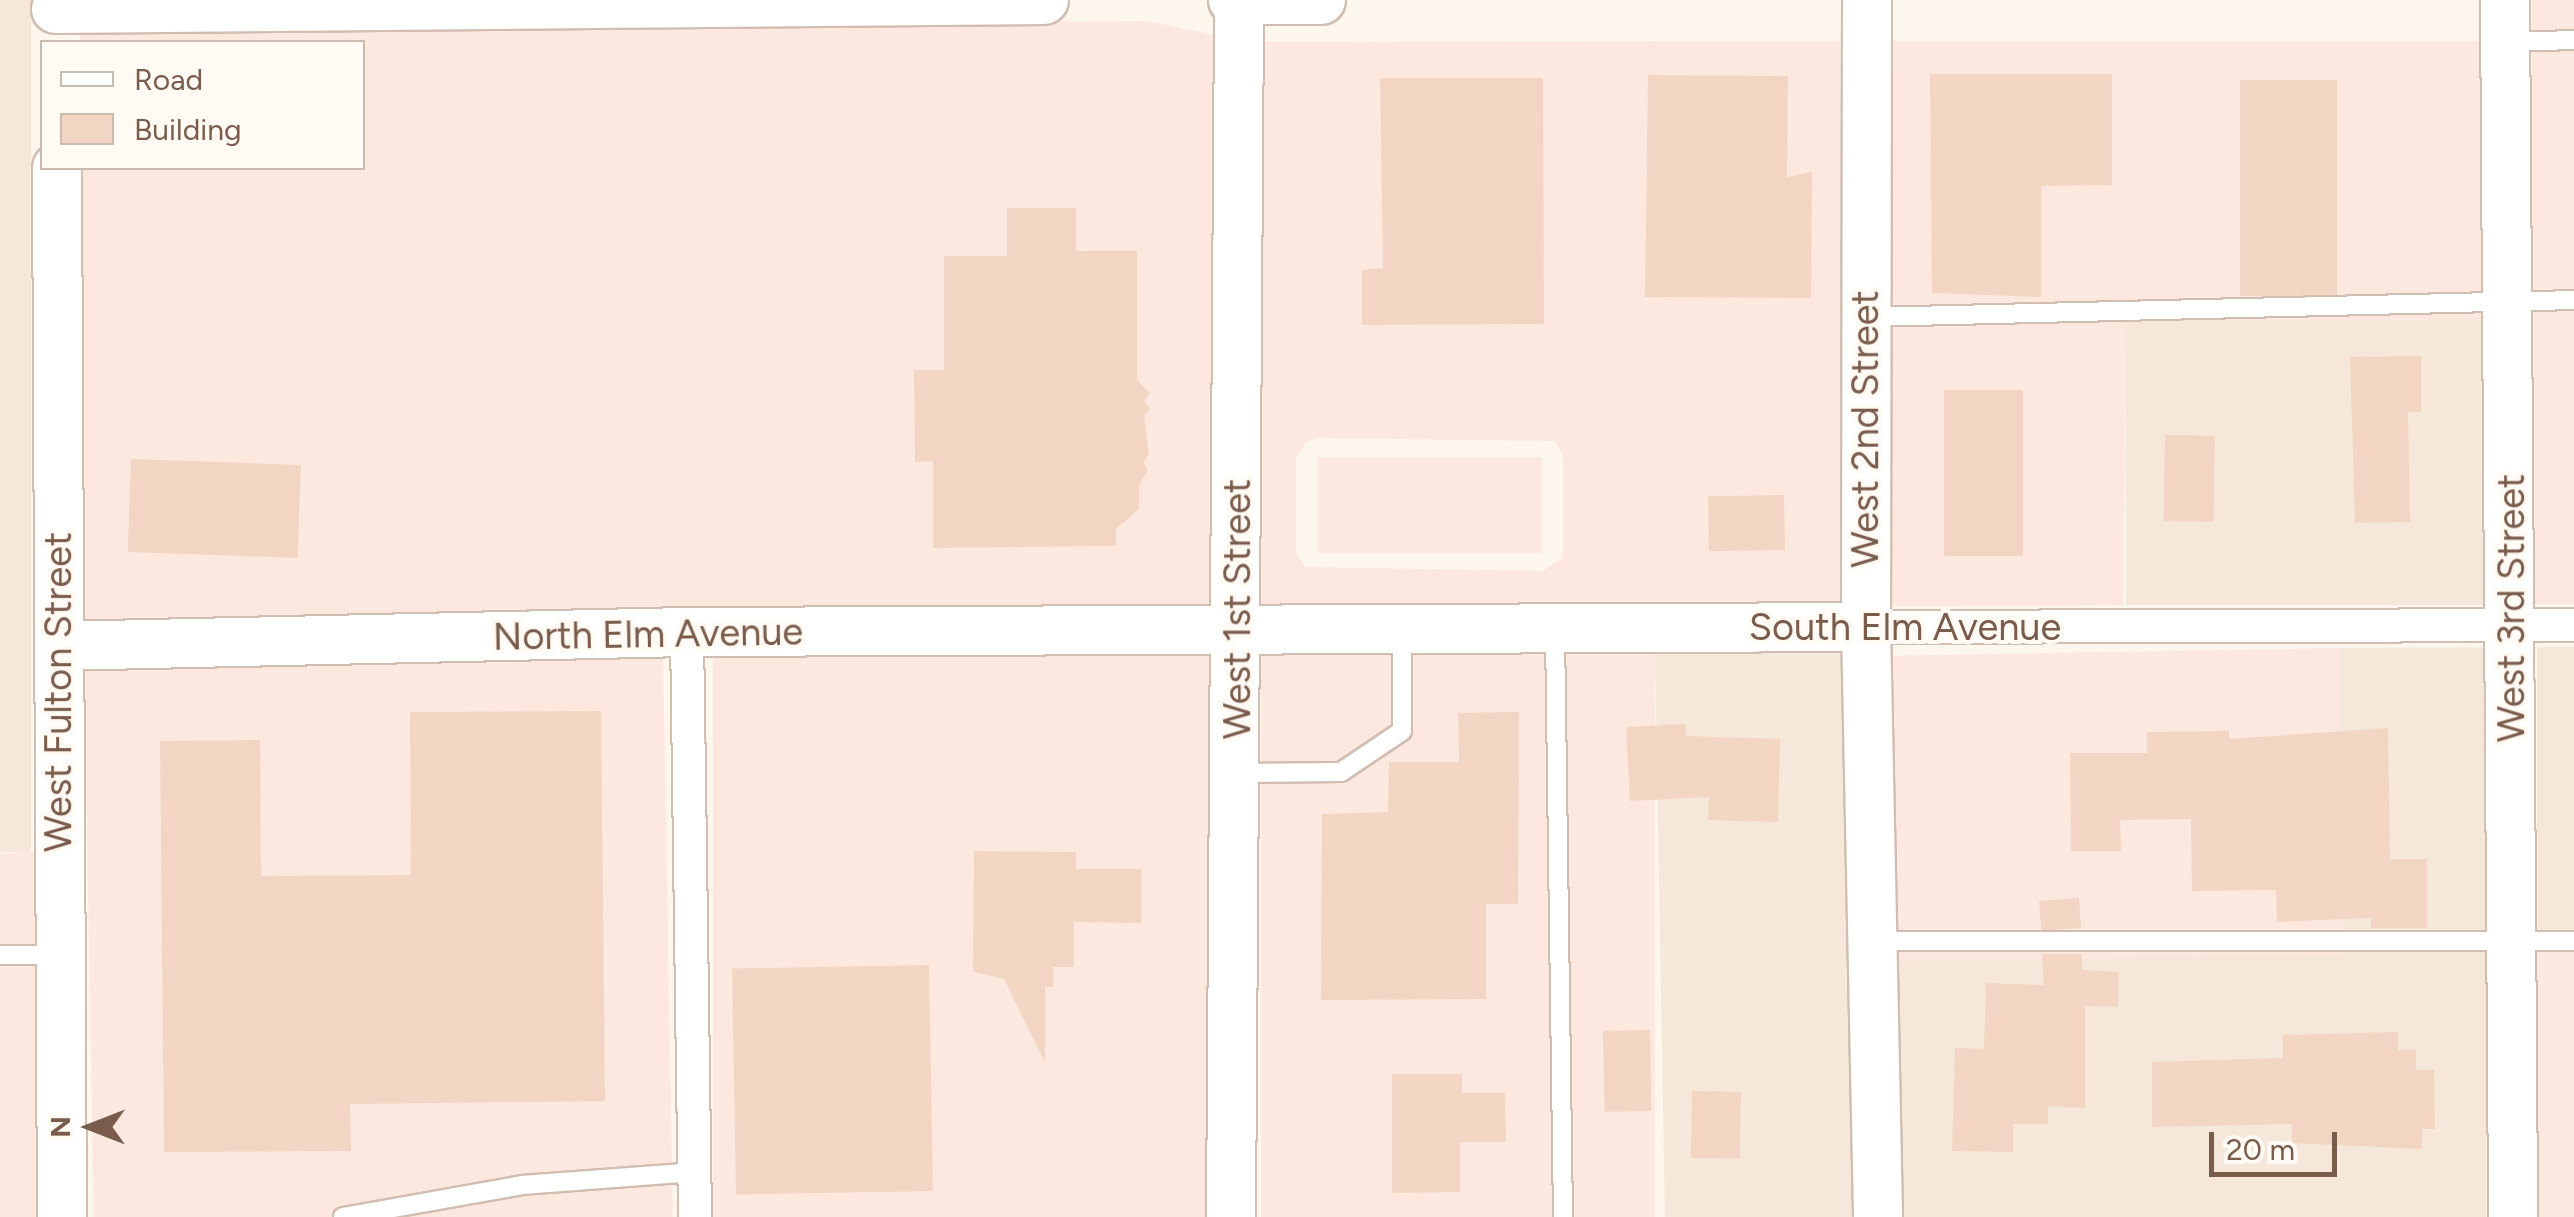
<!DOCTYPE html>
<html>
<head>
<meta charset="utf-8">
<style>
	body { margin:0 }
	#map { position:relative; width:2574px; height:1217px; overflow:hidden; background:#fdf6ec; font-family:Figtree,sans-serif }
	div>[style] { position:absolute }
	.residential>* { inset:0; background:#f5e8da; transform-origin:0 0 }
	.commercial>* { inset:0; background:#fde8e0; transform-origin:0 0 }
	.building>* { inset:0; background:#f3d5c3; transform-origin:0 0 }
	.roads { filter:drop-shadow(2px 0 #d1beb0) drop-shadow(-2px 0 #d1beb0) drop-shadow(0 2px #d1beb0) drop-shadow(0 -2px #d1beb0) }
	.lane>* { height:18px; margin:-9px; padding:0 9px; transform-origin:9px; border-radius:9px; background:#fff }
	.street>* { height:32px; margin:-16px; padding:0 16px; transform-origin:16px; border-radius:16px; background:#fff }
	.secondary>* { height:48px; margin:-24px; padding:0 24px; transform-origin:24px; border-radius:24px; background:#fff }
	span { translate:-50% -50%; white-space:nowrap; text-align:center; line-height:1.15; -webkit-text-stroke:8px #fffaf3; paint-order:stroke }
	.street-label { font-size:38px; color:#7a5c4d }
	.legend { position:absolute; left:40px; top:40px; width:325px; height:130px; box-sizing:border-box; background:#fffaf3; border:2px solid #cabbb1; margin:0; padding:12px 18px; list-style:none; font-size:30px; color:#7a5c4d }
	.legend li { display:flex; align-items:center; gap:20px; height:50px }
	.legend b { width:50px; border:2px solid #cabbb1 }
	.north { position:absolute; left:40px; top:1077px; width:100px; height:100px; -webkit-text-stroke:8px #fffaf3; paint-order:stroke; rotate:270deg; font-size:28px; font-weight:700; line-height:40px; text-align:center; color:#7a5c4d }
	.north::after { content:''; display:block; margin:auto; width:35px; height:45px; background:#7a5c4d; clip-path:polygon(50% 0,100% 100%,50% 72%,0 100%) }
	.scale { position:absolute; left:2209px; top:1132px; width:128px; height:45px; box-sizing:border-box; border:5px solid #7a5c4d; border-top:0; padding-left:12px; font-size:30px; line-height:35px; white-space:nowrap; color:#7a5c4d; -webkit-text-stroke:8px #fffaf3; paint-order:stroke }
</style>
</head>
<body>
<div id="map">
	<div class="residential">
		<div style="left:0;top:0;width:31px;height:852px"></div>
		<div style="left:2126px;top:320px;width:358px;height:285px"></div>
		<div style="clip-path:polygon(2488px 647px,2489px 1217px,1903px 1217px,1897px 955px,2342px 954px,2339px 648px)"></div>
		<div style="left:2537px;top:647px;width:37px;height:298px"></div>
		<div style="left:1842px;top:649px;width:568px;height:187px;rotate:89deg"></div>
	</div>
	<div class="commercial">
		<div style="left:2532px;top:0;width:42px;height:604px"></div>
		<div style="clip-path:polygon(1147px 21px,1214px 35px,1212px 612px,83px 624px,81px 168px,362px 168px,362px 42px,80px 42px,80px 30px)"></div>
		<div style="clip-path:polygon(evenodd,1840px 41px,1841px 606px,1261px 612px,1263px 42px,1840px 41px,1318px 438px,1555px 441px,1563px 457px,1563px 558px,1543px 571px,1305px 567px,1296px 553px,1296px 457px,1306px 442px,1318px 438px)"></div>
		<div style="clip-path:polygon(1889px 41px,2482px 41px,2484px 320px,2127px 321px,2123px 605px,1890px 606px)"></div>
		<div style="left:1317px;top:457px;width:225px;height:96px"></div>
		<div style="left:2339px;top:648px;width:306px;height:448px;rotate:89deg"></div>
		<div style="left:1655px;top:651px;width:566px;height:394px;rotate:90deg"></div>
		<div style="left:663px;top:654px;width:563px;height:579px;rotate:89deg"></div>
		<div style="left:713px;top:654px;width:499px;height:563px"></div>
		<div style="clip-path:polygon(35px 835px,37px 1217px,0 1217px,0 853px,35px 852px)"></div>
		<div style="left:2574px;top:944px;width:273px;height:37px;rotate:90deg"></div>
	</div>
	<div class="building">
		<div style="clip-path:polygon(1930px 74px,2112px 74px,2112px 185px,2041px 186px,2041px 297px,1932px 293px)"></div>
		<div style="clip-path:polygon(1648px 75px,1788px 76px,1787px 177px,1812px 172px,1811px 298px,1645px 297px)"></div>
		<div style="clip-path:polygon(1380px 78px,1543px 78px,1544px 324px,1362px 325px,1362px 270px,1383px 268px)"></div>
		<div style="left:2240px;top:80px;width:97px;height:216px"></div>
		<div style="clip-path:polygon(1007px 208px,1076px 208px,1076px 251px,1137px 251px,1137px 380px,1150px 393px,1144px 401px,1150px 409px,1144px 416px,1149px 455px,1143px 462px,1148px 470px,1139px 485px,1139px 509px,1116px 529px,1116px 546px,933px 548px,933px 461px,915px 462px,914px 370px,944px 370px,944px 256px,1007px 256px)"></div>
		<div style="clip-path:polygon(2421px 356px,2421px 412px,2408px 412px,2410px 522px,2355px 523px,2350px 357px)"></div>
		<div style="left:1944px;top:390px;width:79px;height:166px"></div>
		<div style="left:2165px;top:435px;width:50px;height:86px;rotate:1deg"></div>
		<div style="left:131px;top:459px;width:170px;height:93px;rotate:2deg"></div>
		<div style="left:1784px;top:495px;width:55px;height:76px;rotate:89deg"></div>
		<div style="clip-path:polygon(601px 711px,605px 1101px,350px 1104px,351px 1151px,164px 1152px,160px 741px,260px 740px,261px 876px,411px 875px,410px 712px)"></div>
		<div style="clip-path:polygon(1519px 712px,1518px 904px,1486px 904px,1486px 999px,1321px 1000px,1322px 814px,1388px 812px,1389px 762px,1459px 762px,1458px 713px)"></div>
		<div style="clip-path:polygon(1685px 724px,1686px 736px,1780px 739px,1778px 822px,1708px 820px,1709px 797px,1630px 801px,1626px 727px)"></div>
		<div style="clip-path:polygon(2388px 728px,2390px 859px,2427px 859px,2427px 928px,2371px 928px,2371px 918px,2277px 922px,2276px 890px,2192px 891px,2191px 819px,2120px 820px,2121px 851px,2071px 851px,2070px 753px,2147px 753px,2147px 732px,2229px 731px,2229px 739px)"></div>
		<div style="clip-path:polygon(974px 851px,1076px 852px,1076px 869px,1141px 869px,1141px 923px,1074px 922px,1074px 967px,1053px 967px,1053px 987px,1045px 987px,1045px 1063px,1004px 979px,973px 972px)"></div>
		<div style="left:2079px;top:898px;width:30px;height:40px;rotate:86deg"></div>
		<div style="clip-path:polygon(2042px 954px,2082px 954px,2082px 970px,2119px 972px,2118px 1007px,2085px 1006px,2085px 1108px,2048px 1106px,2048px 1124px,2013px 1124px,2013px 1152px,1952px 1151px,1955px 1048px,1984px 1049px,1986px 983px,2044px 985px)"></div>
		<div style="left:929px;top:965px;width:226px;height:197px;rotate:89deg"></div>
		<div style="left:1650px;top:1030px;width:81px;height:47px;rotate:89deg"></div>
		<div style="clip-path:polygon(2398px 1032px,2398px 1050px,2416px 1049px,2416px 1070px,2434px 1070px,2435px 1129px,2422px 1129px,2422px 1149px,2292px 1143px,2292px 1124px,2152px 1127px,2152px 1062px,2283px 1058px,2283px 1035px)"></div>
		<div style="clip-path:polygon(1392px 1074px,1462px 1074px,1462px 1093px,1505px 1093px,1506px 1142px,1460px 1142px,1460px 1192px,1392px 1193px)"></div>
		<div style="left:1692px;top:1091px;width:49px;height:67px;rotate:1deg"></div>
	</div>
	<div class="roads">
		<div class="lane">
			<div style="left:2510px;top:42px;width:64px;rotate:-1.8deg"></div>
			<div style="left:1870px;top:317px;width:704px;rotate:-1.38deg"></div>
			<div style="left:1555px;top:631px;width:586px;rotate:89.22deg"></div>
			<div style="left:1238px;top:773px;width:103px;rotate:-0.6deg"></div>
			<div style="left:1341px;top:772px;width:73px;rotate:-33.9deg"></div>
			<div style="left:1402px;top:731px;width:99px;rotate:-90deg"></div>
			<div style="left:1875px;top:941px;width:699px"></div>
			<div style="left:0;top:955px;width:60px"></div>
			<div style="left:343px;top:1217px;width:182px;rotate:-10.1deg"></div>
			<div style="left:522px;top:1185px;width:172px;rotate:-4.3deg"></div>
		</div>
		<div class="street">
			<div style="left:1866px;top:627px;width:708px;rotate:-0.16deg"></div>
			<div style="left:687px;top:632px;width:585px;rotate:89.22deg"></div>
		</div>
		<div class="secondary">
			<div style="left:1233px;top:0;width:88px"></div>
			<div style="left:1867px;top:0;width:627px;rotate:90.09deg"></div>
			<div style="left:1866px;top:627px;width:590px;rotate:88.83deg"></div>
			<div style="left:2505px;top:0;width:1217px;rotate:89.62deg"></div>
			<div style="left:56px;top:9px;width:988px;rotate:-0.52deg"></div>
			<div style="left:57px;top:168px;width:1049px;rotate:89.73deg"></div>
			<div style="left:59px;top:646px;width:628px;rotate:-1.28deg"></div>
			<div style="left:687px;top:632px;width:1179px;rotate:-0.24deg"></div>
			<div style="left:1231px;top:1217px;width:1217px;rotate:-89.62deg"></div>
		</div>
	</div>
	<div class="street-label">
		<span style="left:1866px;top:429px;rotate:-90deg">West 2nd Street</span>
		<span style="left:2512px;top:608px;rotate:-90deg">West 3rd Street</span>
		<span style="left:1238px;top:609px;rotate:-90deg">West 1st Street</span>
		<span style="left:1905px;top:628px">South Elm Avenue</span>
		<span style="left:648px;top:635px;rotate:-1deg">North Elm Avenue</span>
		<span style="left:59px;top:692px;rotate:-90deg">West Fulton Street</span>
	</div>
	<ul class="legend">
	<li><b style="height:12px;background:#fff"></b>Road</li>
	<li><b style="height:28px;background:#f3d5c3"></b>Building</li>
	</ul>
	<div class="north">N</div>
	<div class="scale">20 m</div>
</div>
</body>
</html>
